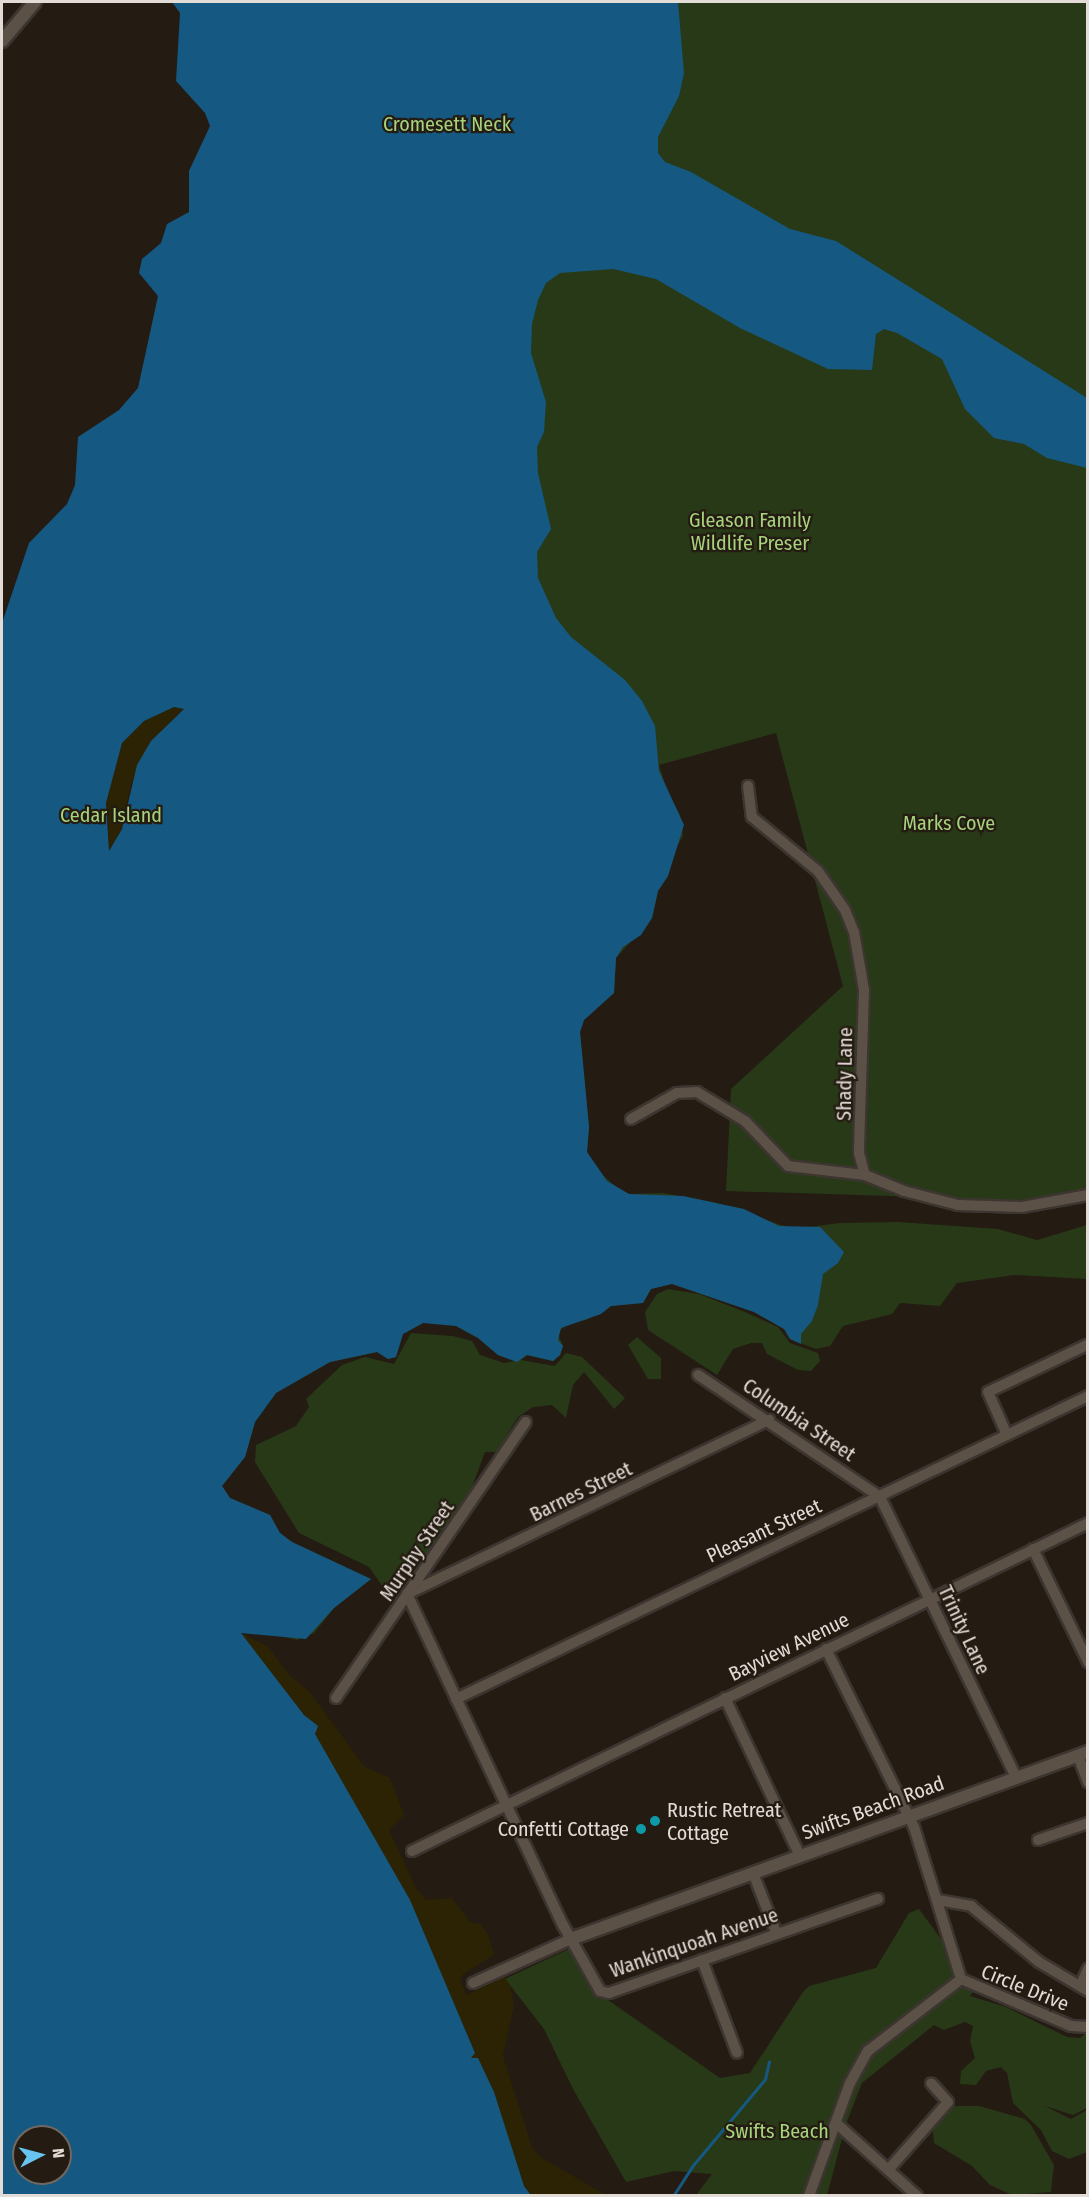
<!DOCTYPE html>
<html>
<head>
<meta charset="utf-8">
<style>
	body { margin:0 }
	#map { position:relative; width:1089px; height:2197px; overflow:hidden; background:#241b12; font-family:"Fira Sans Condensed",sans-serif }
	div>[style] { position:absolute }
	.green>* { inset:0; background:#283917 }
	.sand>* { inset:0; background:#2b2303 }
	.water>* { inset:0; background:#155882 }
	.stream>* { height:3px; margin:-1.5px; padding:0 1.5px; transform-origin:1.5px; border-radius:1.5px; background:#155882 }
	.roads { filter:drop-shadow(2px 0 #3c3530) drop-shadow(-2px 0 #3c3530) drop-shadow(0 2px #3c3530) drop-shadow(0 -2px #3c3530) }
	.minor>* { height:10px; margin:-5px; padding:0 5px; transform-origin:5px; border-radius:5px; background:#5c5147 }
	.tertiary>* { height:12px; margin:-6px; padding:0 6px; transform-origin:6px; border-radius:6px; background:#5c5147 }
	.dots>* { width:16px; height:16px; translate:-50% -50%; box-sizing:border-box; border:3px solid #241b12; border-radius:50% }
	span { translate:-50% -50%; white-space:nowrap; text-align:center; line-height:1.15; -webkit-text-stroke:4.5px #241b12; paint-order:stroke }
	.park-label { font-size:20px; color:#a6d37c }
	.street-label { font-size:20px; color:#e3dcd6 }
	.poi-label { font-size:20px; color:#e3dcd6 }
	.left { translate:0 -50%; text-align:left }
	.right { translate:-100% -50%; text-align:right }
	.frame { position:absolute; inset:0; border:3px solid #e3dcd6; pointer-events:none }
	.north { position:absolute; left:12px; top:2125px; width:60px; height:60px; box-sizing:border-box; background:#241b12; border:2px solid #706860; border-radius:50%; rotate:84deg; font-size:16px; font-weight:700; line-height:24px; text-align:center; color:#e3dcd6 }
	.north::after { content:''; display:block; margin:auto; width:21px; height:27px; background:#67c4f0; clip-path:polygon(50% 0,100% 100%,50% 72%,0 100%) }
</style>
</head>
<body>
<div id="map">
	<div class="green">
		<div style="clip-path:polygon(409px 2px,1087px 2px,1087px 1202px,726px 1191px,731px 1089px,843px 986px,776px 733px,659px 765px,669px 796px,680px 815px,683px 836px,673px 853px,668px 876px,658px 891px,652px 918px,616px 958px,614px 993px,584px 1020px,580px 1032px,589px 1127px,587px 1152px,594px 1167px,618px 1189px,629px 1194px,663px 1193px,713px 1202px,793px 1229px,840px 1223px,898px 1222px,998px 1229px,1037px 1240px,1087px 1225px,1087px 1279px,1014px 1275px,957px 1283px,940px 1306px,900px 1303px,892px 1314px,843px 1326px,830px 1346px,816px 1349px,790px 1339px,784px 1329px,754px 1312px,672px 1284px,651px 1289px,643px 1303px,611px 1306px,586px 1320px,570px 1323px,557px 1332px,563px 1346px,560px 1355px,553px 1361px,527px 1355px,521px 1360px,555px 1366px,566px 1353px,582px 1357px,625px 1398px,614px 1409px,584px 1372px,573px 1385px,566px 1418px,552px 1405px,533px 1407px,518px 1417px,497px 1452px,485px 1452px,468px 1498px,436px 1546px,395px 1583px,383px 1587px,369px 1567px,299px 1533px,255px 1462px,256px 1445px,296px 1426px,309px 1407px,306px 1399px,342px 1365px,365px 1357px,394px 1364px,411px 1333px,453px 1336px,472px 1341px,480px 1355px,504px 1363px,515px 1361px,498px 1355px,478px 1338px,456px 1326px,439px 1323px,423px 1323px,403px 1334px,396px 1357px,388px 1359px,377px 1352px,330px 1362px,276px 1393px,255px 1422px,245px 1457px,222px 1486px,230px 1498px,270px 1515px,280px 1533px,292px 1542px,371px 1579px,334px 1608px,314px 1633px,297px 1640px,268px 1633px,241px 1633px,123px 1589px)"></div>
		<div style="clip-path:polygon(668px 1289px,699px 1294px,745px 1312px,778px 1327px,790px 1343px,818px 1353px,820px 1361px,811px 1371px,798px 1370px,767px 1354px,762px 1343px,751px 1343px,733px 1349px,717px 1375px,648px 1330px,645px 1312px,657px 1294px)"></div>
		<div style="clip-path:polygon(637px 1337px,661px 1358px,661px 1379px,648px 1379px,628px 1345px)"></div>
		<div style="clip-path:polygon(919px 1909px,950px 1951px,960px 1982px,973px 1992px,970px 1996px,1006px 2007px,1067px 2037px,1080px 2038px,1087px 2032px,1087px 2108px,1073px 2115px,1045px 2106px,1071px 2119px,1087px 2110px,1087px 2152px,1069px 2159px,1052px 2151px,1041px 2130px,1013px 2103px,1007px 2073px,1001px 2067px,986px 2071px,976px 2085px,960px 2084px,961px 2071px,975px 2058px,970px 2041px,973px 2026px,965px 2022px,944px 2030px,934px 2025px,862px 2083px,846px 2124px,827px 2195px,696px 2195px,712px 2174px,674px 2171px,626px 2182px,573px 2089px,544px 2029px,505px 1979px,569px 1949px,597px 1998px,608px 2000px,720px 2078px,750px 2073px,803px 1992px,809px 1986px,876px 1968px,909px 1913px)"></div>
		<div style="clip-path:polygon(956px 2106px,979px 2106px,1025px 2119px,1031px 2125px,1054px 2165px,1051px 2192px,1012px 2195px,990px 2185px,972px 2166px,934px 2143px,932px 2122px,942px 2111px)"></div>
	</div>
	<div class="sand">
		<div style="clip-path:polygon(174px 707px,184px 708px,151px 741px,131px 784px,122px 829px,109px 851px,106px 803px,122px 743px,144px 721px)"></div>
		<div style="clip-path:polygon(241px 1633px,267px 1646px,290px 1676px,308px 1690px,365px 1767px,390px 1778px,404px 1815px,389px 1830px,416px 1888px,426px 1900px,452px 1898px,470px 1922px,480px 1924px,488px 1935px,494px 1955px,463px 1974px,460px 1981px,467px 1995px,504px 1977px,510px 1985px,514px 2006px,503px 2056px,532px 2147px,540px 2157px,606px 2195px,494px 2195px)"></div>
	</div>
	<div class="water">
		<div style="clip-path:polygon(evenodd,172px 2px,678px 2px,684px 73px,679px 96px,658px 137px,658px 153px,665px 162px,691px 172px,790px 229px,836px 241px,1087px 398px,1087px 468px,1047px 458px,1024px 444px,994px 438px,965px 409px,942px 359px,897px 333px,884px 329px,876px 334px,872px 370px,828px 369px,740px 328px,656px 279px,613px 269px,560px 273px,546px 283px,538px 300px,532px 324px,531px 353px,546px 402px,544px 432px,537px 447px,538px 473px,551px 529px,537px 552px,538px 578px,556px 618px,571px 637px,625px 680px,642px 701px,655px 726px,659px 771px,684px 825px,668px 876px,658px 891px,652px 918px,641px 935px,623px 947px,616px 958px,614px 993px,584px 1020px,580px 1032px,589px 1127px,587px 1152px,607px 1181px,629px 1194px,683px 1196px,744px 1209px,779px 1226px,820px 1227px,844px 1252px,838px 1263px,823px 1274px,818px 1305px,812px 1321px,801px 1334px,801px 1344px,790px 1339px,784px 1329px,754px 1312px,672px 1284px,651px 1289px,643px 1303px,611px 1306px,601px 1314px,561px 1328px,558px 1340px,563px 1346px,560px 1355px,553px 1361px,527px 1355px,517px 1362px,498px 1355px,478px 1338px,456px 1326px,423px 1323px,403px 1334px,396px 1357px,388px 1359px,377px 1352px,330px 1362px,276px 1393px,255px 1422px,245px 1457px,222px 1486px,230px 1498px,270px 1515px,280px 1533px,292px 1542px,371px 1579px,334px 1608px,306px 1639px,241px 1633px,304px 1715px,318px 1726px,315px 1734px,410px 1900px,475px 2053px,471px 2058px,478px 2058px,494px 2092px,524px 2186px,530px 2194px,523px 2195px,2px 2195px,2px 623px,29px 543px,67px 504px,75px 485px,78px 437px,119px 410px,138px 388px,158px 296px,139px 273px,142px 259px,161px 243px,167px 224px,189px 212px,189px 171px,210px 126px,205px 113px,176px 81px,180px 13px,172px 2px,174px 707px,184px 709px,151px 741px,137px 765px,122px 829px,109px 851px,106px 803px,122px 743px,144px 721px,174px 707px,172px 2px,24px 2137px,60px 2137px,60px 2173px,24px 2173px,24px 2137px)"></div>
	</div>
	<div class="stream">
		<div style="left:673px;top:2196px;width:38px;rotate:-57deg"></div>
		<div style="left:694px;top:2164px;width:111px;rotate:-50.1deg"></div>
		<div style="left:765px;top:2079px;width:18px;rotate:-77deg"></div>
	</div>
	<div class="roads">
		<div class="minor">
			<div style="left:748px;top:786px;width:31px;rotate:83deg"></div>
			<div style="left:752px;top:817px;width:85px;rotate:39.3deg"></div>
			<div style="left:818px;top:871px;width:47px;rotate:55.3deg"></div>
			<div style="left:845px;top:910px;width:24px;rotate:68deg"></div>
			<div style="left:854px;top:932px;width:59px;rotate:80.2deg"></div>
			<div style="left:864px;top:990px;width:163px;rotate:91.8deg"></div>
			<div style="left:859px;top:1153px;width:23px;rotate:75deg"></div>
			<div style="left:865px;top:1175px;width:42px;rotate:22.3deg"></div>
			<div style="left:904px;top:1191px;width:56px;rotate:14.5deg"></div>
			<div style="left:958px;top:1205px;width:64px;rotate:1.8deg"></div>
			<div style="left:1022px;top:1207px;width:67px;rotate:-10.3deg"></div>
			<div style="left:631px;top:1119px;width:53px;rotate:-29.5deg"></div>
			<div style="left:677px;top:1093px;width:20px;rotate:-3deg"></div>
			<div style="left:697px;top:1092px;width:56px;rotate:31.1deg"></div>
			<div style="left:745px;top:1121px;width:62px;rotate:46.3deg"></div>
			<div style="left:788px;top:1166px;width:78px;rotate:6.7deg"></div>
			<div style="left:698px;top:1375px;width:219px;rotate:33.8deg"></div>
			<div style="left:880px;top:1497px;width:311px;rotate:64.1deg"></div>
			<div style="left:1007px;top:1435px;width:47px;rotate:-113.8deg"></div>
			<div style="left:988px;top:1392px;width:110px;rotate:-25.4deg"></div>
			<div style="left:1033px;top:1549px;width:126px;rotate:64deg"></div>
			<div style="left:407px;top:1594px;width:366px;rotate:64.8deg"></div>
			<div style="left:563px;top:1925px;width:76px;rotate:60.7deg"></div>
			<div style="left:600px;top:1991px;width:9px;rotate:13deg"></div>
			<div style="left:609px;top:1993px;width:285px;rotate:-19.3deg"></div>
			<div style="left:407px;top:1594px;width:402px;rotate:-25.7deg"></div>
			<div style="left:826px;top:1649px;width:199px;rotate:63.7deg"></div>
			<div style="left:914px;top:1827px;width:159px;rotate:72.8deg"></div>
			<div style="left:961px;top:1979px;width:120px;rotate:23.1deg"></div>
			<div style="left:1071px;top:2026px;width:17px;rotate:3deg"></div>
			<div style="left:336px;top:1698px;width:335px;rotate:-55.5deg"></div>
			<div style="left:725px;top:1698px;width:175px;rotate:64.6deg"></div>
			<div style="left:456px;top:1699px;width:701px;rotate:-25.61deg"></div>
			<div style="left:1078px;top:1756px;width:28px;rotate:69deg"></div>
			<div style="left:1038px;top:1840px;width:53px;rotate:-18.8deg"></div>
			<div style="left:412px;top:1851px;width:751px;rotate:-25.88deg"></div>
			<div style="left:753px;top:1873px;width:63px;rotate:68.7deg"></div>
			<div style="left:938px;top:1900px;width:34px;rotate:10deg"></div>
			<div style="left:971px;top:1906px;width:88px;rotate:39.5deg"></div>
			<div style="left:1039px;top:1962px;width:57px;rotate:30.6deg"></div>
			<div style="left:702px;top:1960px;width:99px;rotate:69.4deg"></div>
			<div style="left:473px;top:1983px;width:107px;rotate:-24.2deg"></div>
			<div style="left:1080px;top:1986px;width:19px;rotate:-65deg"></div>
			<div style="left:836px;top:2123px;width:109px;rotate:42deg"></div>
			<div style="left:889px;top:2169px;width:89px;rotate:-48.6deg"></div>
			<div style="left:948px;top:2102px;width:25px;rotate:-132deg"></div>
			<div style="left:809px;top:2196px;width:120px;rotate:-70.1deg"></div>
			<div style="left:850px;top:2083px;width:37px;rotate:-61deg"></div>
			<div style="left:868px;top:2051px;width:118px;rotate:-37.7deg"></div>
		</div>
		<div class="tertiary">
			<div style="left:2px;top:41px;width:51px;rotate:-49.8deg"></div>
			<div style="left:571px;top:1939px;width:550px;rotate:-19.89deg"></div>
		</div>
	</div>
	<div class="dots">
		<div style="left:655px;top:1821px;background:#0f9aa8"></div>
		<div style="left:641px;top:1829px;background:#0f9aa8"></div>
	</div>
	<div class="park-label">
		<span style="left:447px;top:124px">Cromesett Neck</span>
		<span style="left:750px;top:532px">Gleason Family<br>Wildlife Preser</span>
		<span style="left:111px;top:815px">Cedar Island</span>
		<span style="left:949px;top:823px">Marks Cove</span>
		<span style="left:777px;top:2131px">Swifts Beach</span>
	</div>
	<div class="street-label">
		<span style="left:845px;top:1074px;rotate:-89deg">Shady Lane</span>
		<span style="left:799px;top:1420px;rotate:34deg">Columbia Street</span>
		<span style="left:581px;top:1492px;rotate:-26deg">Barnes Street</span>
		<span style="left:764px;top:1531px;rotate:-25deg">Pleasant Street</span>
		<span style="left:417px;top:1551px;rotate:-56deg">Murphy Street</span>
		<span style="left:964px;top:1630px;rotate:65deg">Trinity Lane</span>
		<span style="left:789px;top:1647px;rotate:-26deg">Bayview Avenue</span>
		<span style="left:873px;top:1808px;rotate:-20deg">Swifts Beach Road</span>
		<span style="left:694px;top:1943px;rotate:-19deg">Wankinquoah Avenue</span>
		<span style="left:1025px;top:1988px;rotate:22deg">Circle Drive</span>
	</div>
	<div class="poi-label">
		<span class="left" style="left:667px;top:1822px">Rustic Retreat<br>Cottage</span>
		<span class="right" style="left:629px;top:1829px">Confetti Cottage</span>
	</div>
	<div class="frame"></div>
	<div class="north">N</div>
</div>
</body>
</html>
